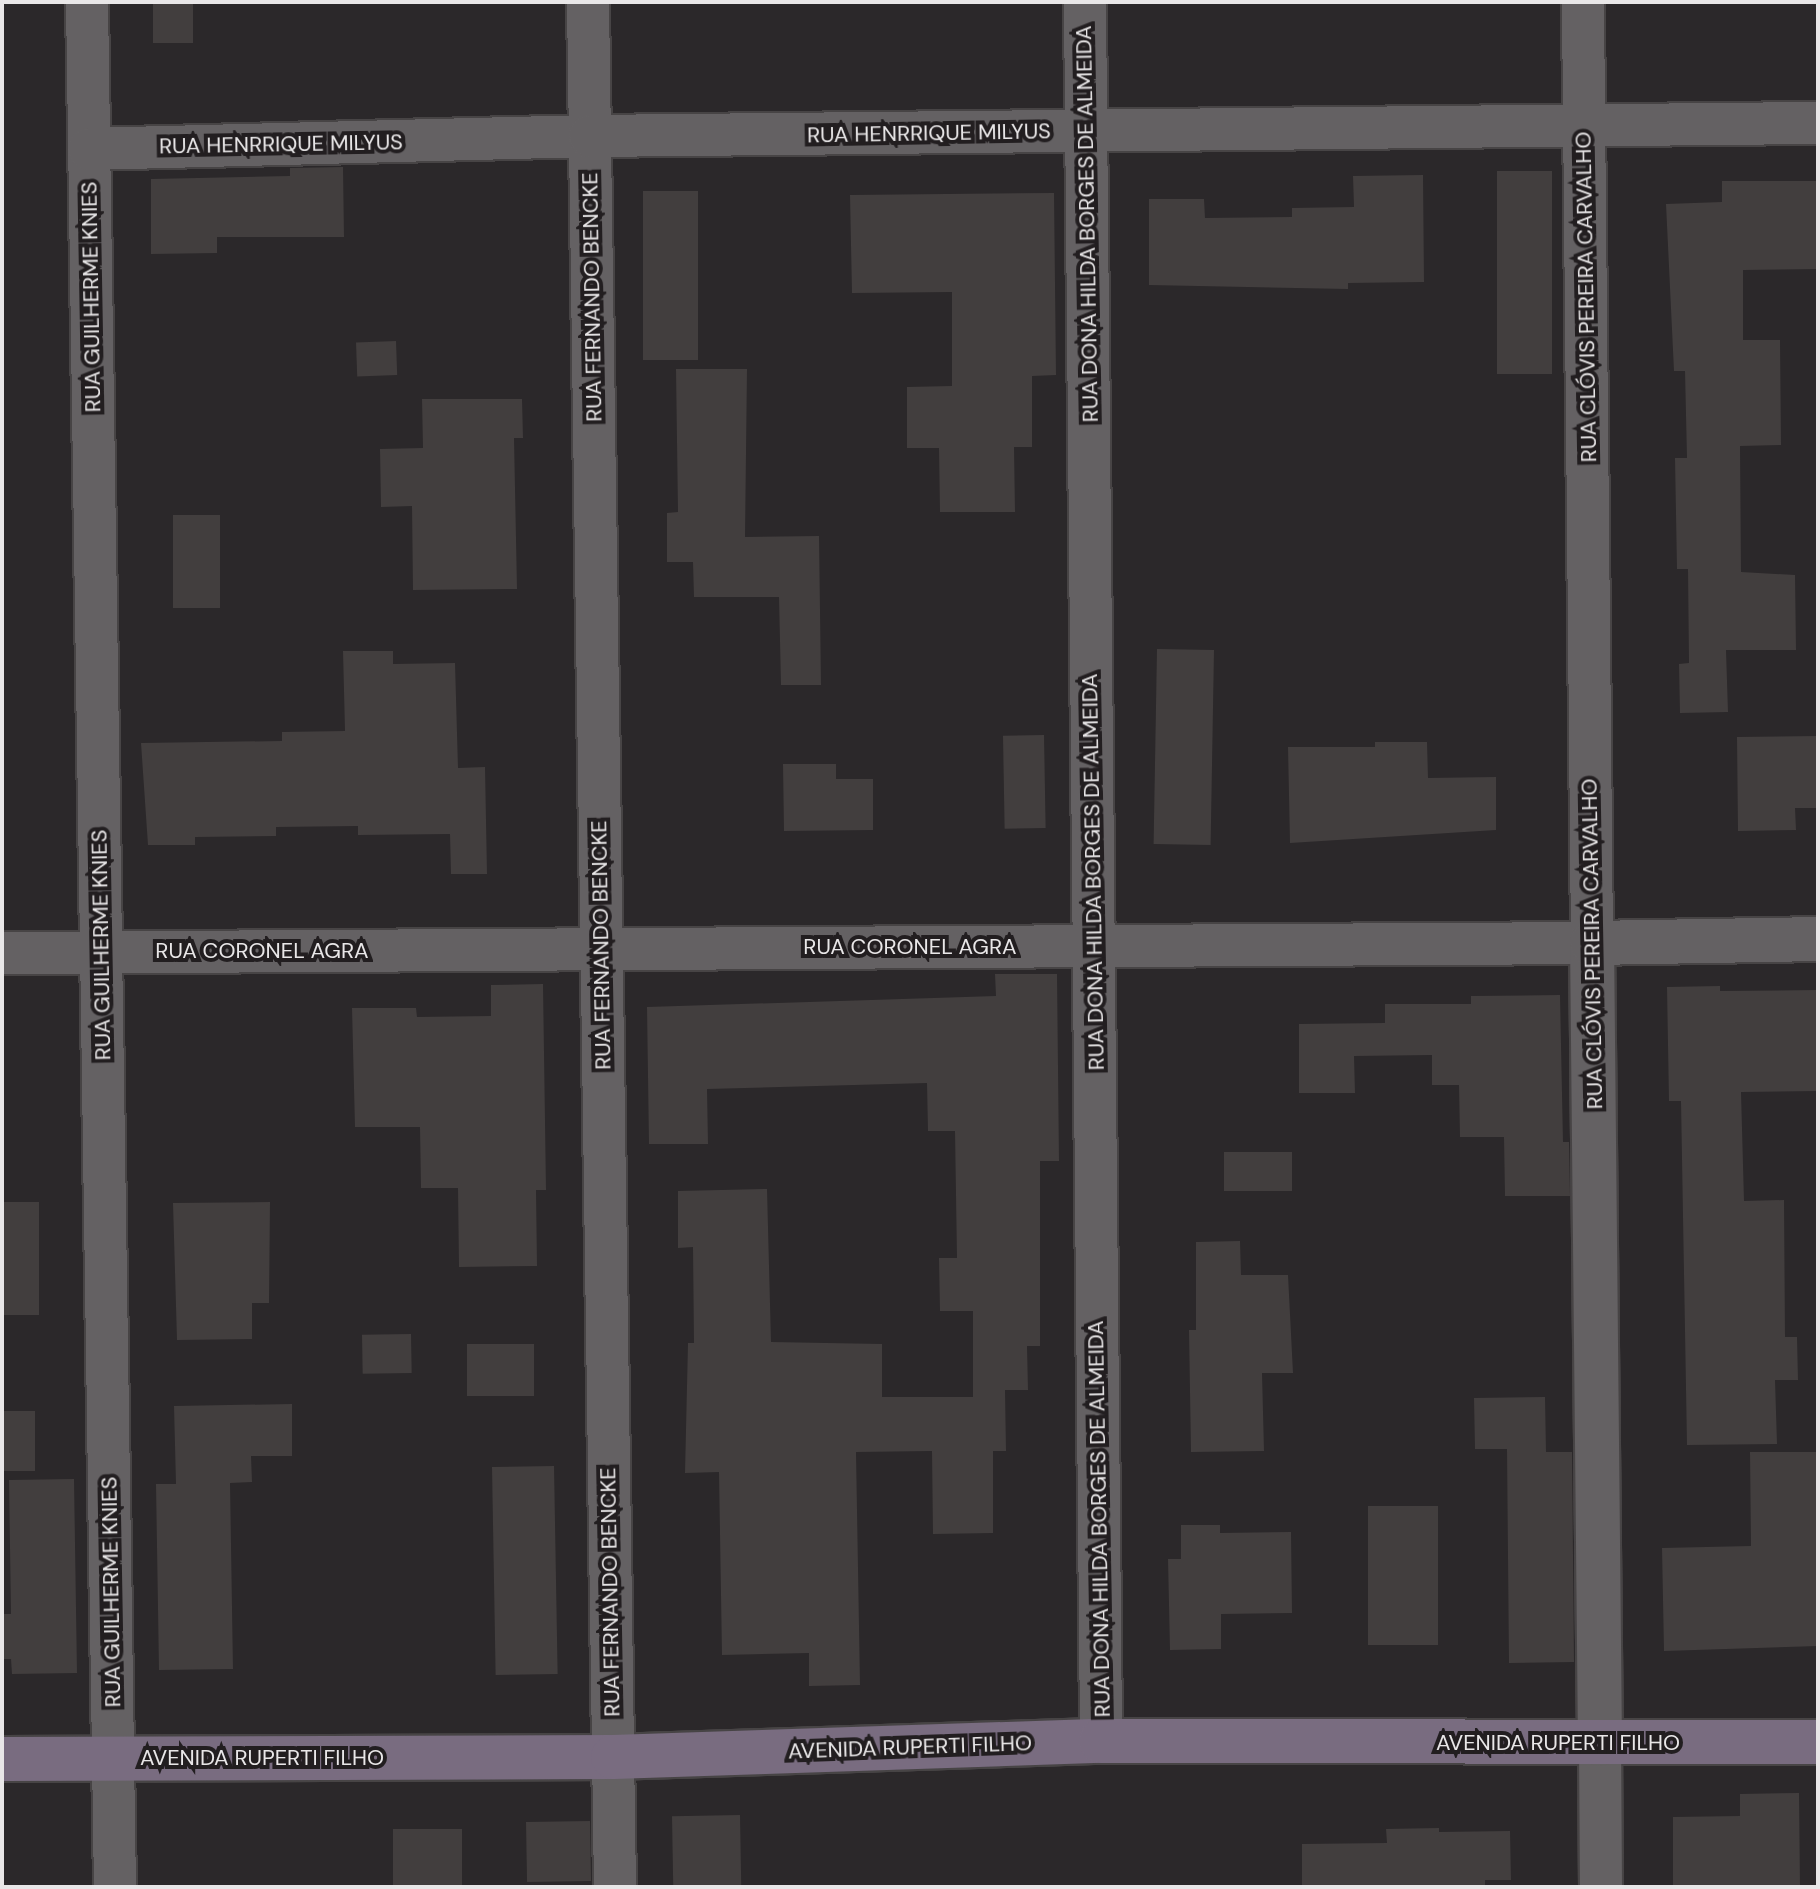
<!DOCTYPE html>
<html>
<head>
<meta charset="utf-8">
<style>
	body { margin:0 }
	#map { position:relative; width:1820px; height:1889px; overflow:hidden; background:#2b282a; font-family:"DM Sans",sans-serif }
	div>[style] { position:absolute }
	.building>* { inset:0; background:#423e3e; transform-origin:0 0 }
	.roads { filter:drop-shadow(2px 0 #474445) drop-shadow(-2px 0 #474445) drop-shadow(0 2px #474445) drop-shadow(0 -2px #474445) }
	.minor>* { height:42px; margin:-21px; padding:0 21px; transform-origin:21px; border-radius:21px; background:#646163 }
	.tertiary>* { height:44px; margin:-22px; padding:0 22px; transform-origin:22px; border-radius:22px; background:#646163 }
	.secondary>* { height:44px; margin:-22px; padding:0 22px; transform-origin:22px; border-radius:22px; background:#796c80 }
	span { translate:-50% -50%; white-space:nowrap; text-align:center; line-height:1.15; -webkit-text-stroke:8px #221e20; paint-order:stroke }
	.street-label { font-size:22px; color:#e9e7e8 }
	.frame { position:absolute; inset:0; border:4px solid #e9e7e8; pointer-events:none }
</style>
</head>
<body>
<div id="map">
	<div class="building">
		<div style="left:153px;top:2px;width:40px;height:41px"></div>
		<div style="clip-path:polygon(343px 167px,344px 237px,217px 237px,217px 253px,151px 254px,151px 179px,290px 176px,290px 168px)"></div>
		<div style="left:1552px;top:171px;width:203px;height:55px;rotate:90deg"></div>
		<div style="clip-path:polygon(1423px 175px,1424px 282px,1348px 283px,1348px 289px,1149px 285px,1149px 199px,1204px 199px,1205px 218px,1292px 217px,1292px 208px,1354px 207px,1353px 176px)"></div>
		<div style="clip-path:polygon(1722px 181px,1818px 181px,1818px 269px,1743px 270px,1743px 340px,1780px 340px,1781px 445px,1740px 446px,1741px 572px,1795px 575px,1796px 650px,1726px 650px,1728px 712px,1680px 713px,1679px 664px,1689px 663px,1688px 569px,1677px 569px,1675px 458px,1687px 458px,1685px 371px,1674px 371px,1666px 204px,1722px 202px)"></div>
		<div style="left:643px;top:191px;width:55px;height:169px"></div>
		<div style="clip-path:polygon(1054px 193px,1056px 375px,1032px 376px,1032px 447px,1014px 447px,1015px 512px,940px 512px,939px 448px,907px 448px,907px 387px,952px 386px,952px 292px,852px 293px,850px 195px)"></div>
		<div style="left:396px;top:341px;width:34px;height:40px;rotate:88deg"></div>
		<div style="clip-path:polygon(676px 369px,747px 369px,745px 537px,819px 536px,821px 685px,781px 685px,779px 597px,694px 597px,693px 562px,667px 562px,667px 513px,678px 512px)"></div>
		<div style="clip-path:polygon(422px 399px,522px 399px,523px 438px,514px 438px,517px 589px,413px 590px,412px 506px,381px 507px,380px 449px,423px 448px)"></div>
		<div style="left:173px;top:515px;width:47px;height:93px"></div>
		<div style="left:1214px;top:650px;width:195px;height:57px;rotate:91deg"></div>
		<div style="clip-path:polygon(343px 651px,393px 651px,393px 664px,455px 663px,458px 768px,485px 767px,487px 874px,451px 874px,450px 834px,358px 835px,358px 826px,276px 827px,276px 836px,195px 837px,195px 845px,148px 845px,141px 743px,282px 741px,282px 732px,345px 731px)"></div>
		<div style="left:1044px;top:735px;width:93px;height:41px;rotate:89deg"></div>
		<div style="clip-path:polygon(1818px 736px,1818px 808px,1795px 808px,1796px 830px,1738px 831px,1737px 737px)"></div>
		<div style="clip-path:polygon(1375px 742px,1427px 742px,1428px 778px,1496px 777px,1496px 830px,1290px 843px,1288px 747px,1375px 747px)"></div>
		<div style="clip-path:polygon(783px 764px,836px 764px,836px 779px,873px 779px,873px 830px,784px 831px)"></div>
		<div style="clip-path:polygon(995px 974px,1057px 974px,1059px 1161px,1040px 1161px,1040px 1346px,1027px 1346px,1028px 1390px,1005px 1390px,1006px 1451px,993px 1451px,993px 1533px,933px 1534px,932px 1451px,856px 1452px,860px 1685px,809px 1686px,809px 1653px,722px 1655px,719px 1472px,685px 1473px,688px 1343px,694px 1343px,693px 1247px,678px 1248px,678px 1191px,767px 1189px,771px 1342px,882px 1344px,882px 1397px,973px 1397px,973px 1311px,940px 1311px,939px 1258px,957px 1258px,955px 1131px,928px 1131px,927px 1083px,707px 1089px,708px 1144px,649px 1144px,647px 1007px,996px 996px)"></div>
		<div style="clip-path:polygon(543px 984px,546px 1190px,536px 1190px,537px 1266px,459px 1267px,458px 1188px,421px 1188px,420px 1127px,355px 1127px,352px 1008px,416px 1008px,417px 1017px,491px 1016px,491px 985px)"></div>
		<div style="clip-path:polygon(1720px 986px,1720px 991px,1818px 990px,1818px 1091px,1741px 1092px,1744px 1201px,1784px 1200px,1785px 1337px,1797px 1337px,1798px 1380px,1775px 1380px,1777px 1444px,1687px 1445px,1681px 1101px,1669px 1101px,1667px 987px)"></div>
		<div style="clip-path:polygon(1560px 995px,1563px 1142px,1569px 1142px,1570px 1196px,1505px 1196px,1504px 1137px,1460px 1137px,1459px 1085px,1432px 1085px,1432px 1055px,1354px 1056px,1355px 1093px,1299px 1093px,1299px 1024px,1385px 1023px,1385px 1004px,1471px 1004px,1471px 996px)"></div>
		<div style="left:1292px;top:1152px;width:39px;height:68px;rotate:90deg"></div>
		<div style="left:2px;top:1202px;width:37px;height:113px"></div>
		<div style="clip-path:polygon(270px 1202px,269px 1303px,252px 1303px,252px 1339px,177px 1340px,173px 1203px)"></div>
		<div style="clip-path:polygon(1240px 1241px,1241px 1275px,1288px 1275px,1293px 1373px,1262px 1373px,1264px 1451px,1191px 1452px,1189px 1330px,1196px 1330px,1196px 1242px)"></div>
		<div style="left:411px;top:1334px;width:39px;height:49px;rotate:89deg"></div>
		<div style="left:534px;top:1344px;width:52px;height:67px;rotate:90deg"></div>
		<div style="clip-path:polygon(1545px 1397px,1546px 1452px,1572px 1452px,1574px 1662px,1509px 1663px,1507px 1449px,1475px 1449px,1474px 1398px)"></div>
		<div style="clip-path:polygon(292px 1404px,292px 1456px,251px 1456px,252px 1482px,230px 1483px,233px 1669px,159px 1670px,156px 1484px,176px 1484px,174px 1406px)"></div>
		<div style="left:2px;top:1411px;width:33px;height:60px"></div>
		<div style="clip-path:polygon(1750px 1452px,1818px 1452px,1818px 1646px,1664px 1651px,1662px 1548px,1751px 1546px)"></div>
		<div style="left:554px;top:1466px;width:208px;height:62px;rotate:89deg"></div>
		<div style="clip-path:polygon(74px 1479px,77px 1673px,12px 1674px,11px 1659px,2px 1659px,2px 1614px,11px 1614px,9px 1480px)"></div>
		<div style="left:1368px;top:1506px;width:70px;height:139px"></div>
		<div style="clip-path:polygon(1181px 1525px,1220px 1525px,1220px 1533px,1291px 1532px,1292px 1613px,1221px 1614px,1221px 1649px,1170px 1650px,1168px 1559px,1181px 1559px)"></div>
		<div style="clip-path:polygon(1799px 1793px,1800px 1887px,1673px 1887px,1673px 1817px,1740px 1816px,1740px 1794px)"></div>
		<div style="left:740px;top:1815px;width:72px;height:68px;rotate:89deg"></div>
		<div style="left:590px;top:1821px;width:60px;height:64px;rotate:89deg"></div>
		<div style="clip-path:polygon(1439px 1828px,1439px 1832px,1510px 1831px,1511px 1880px,1485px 1880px,1485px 1887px,1302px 1887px,1302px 1844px,1387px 1843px,1386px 1829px)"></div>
		<div style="left:462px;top:1829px;width:58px;height:69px;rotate:90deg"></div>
	</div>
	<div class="roads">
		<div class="minor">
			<div style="left:87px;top:2px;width:1885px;rotate:89.15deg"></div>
			<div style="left:588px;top:2px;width:1885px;rotate:89.18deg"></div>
			<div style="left:1085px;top:2px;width:1739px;rotate:89.47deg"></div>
			<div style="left:89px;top:149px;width:501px;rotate:-1.49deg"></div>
			<div style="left:590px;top:136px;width:1228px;rotate:-0.61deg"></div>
			<div style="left:2px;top:953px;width:1590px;rotate:-0.36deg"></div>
			<div style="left:1592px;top:943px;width:941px;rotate:-90.55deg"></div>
			<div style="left:1600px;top:1744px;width:143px;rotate:89.6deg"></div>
		</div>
		<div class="tertiary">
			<div style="left:1600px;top:1744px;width:801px;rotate:-90.57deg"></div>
			<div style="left:1592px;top:943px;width:226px;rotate:-1deg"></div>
		</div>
		<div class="secondary">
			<div style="left:2px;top:1759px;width:611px;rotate:-0.19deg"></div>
			<div style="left:613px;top:1757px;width:488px;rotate:-1.9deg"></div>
			<div style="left:1101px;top:1741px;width:717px;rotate:0.08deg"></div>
		</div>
	</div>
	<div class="street-label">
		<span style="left:929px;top:133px;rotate:-1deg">RUA HENRRIQUE MILYUS</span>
		<span style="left:281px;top:144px;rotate:-1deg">RUA HENRRIQUE MILYUS</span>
		<span style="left:1087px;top:224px;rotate:-91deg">RUA DONA HILDA BORGES DE ALMEIDA</span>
		<span style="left:91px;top:297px;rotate:-91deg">RUA GUILHERME KNIES</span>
		<span style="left:592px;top:297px;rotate:-91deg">RUA FERNANDO BENCKE</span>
		<span style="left:1586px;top:297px;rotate:-91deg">RUA CLÓVIS PEREIRA CARVALHO</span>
		<span style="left:1093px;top:872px;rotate:-91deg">RUA DONA HILDA BORGES DE ALMEIDA</span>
		<span style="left:1592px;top:944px;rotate:-91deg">RUA CLÓVIS PEREIRA CARVALHO</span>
		<span style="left:101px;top:945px;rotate:-91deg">RUA GUILHERME KNIES</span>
		<span style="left:601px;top:945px;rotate:-91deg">RUA FERNANDO BENCKE</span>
		<span style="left:910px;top:947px">RUA CORONEL AGRA</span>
		<span style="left:262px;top:951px">RUA CORONEL AGRA</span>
		<span style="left:1099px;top:1519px;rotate:-91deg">RUA DONA HILDA BORGES DE ALMEIDA</span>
		<span style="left:111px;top:1592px;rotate:-91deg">RUA GUILHERME KNIES</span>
		<span style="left:610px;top:1592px;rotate:-91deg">RUA FERNANDO BENCKE</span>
		<span style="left:1558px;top:1743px">AVENIDA RUPERTI FILHO</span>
		<span style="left:910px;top:1747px;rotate:-2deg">AVENIDA RUPERTI FILHO</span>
		<span style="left:262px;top:1758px">AVENIDA RUPERTI FILHO</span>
	</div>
	<div class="frame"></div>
</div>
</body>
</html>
